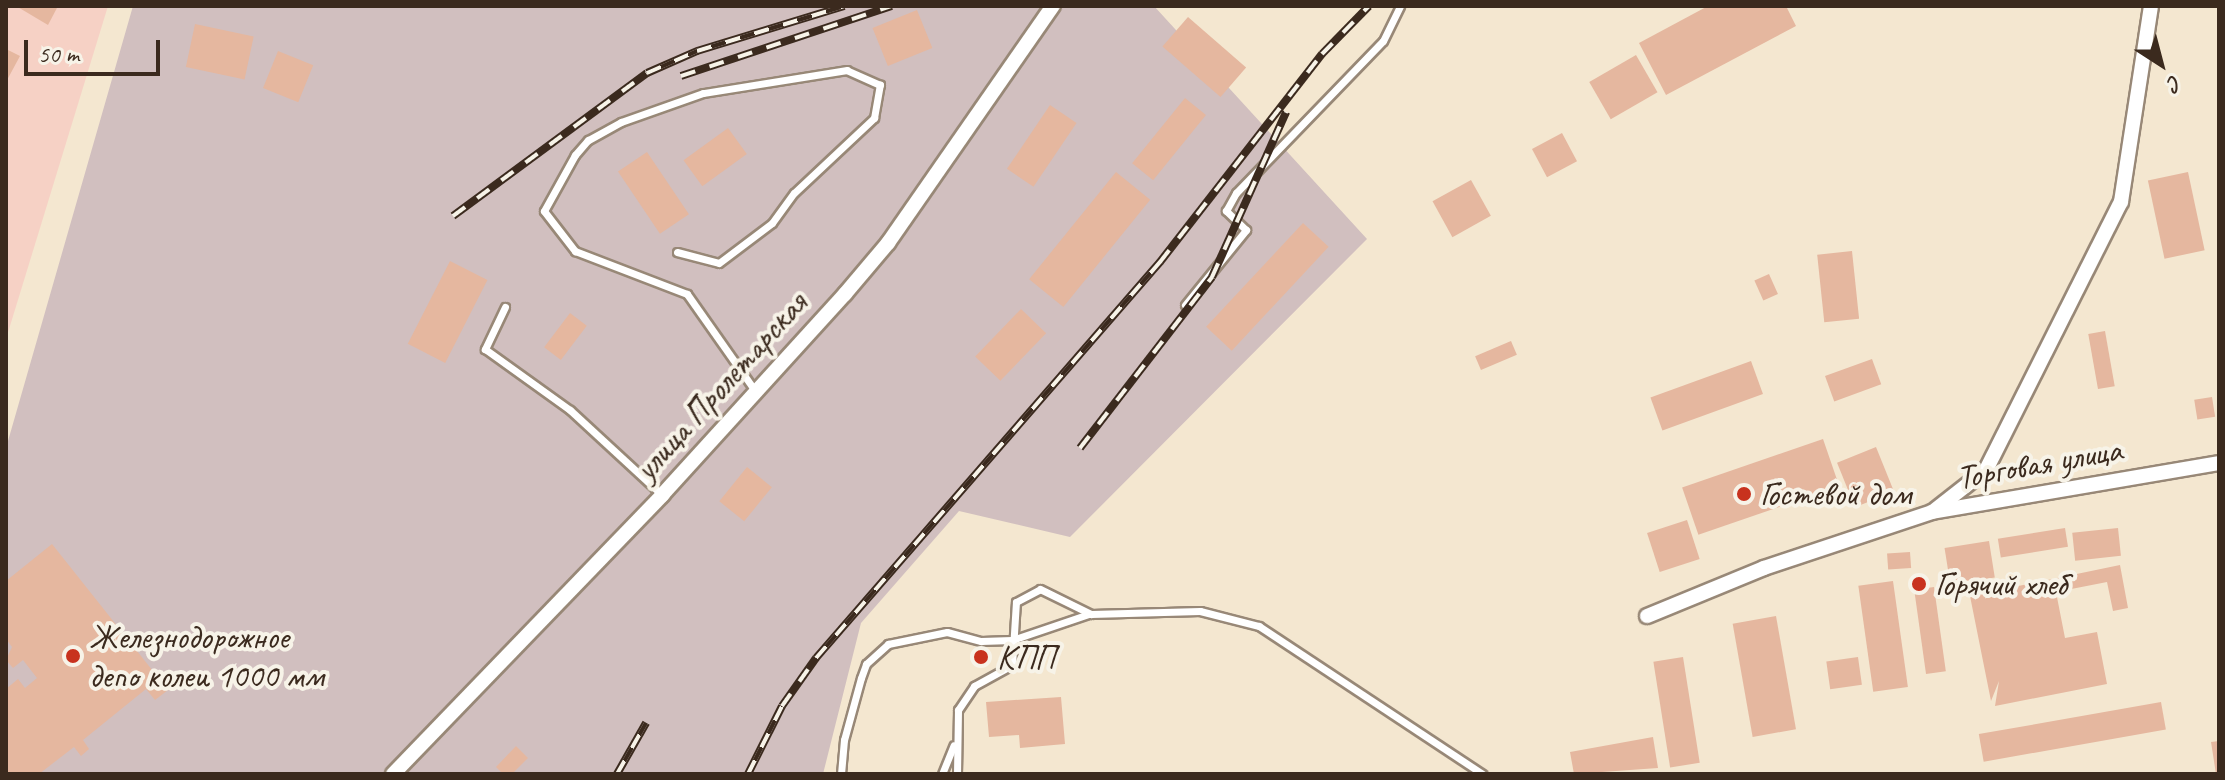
<!DOCTYPE html>
<html>
<head>
<meta charset="utf-8">
<style>
	body { margin:0 }
	#map { position:relative; width:2225px; height:780px; overflow:hidden; background:#f4e7d0; font-family:Caveat,sans-serif }
	div>[style] { position:absolute }
	.built>* { inset:0; background:#f6d1c5 }
	.industrial>* { inset:0; background:#d1bfbf }
	.building>* { inset:0; background:#e5b79f; transform-origin:0 0 }
	.roads { filter:drop-shadow(2px 0 #988877) drop-shadow(-2px 0 #988877) drop-shadow(0 2px #988877) drop-shadow(0 -2px #988877) }
	.service>* { height:7px; margin:-3.5px; padding:0 3.5px; transform-origin:3.5px; border-radius:3.5px; background:#fff }
	.minor>* { height:14px; margin:-7px; padding:0 7px; transform-origin:7px; border-radius:7px; background:#fff }
	.rail>* { height:8px; margin-top:-4px; transform-origin:0; background:repeating-linear-gradient(90deg,#f7f3e8 0 15px,#3b2a1e 0 30px); box-sizing:border-box; border-block:2px solid #3b2a1e }
	.dots>* { width:22px; height:22px; translate:-50% -50%; box-sizing:border-box; border:4px solid #f7f3e8; border-radius:50% }
	span { translate:-50% -50%; white-space:nowrap; text-align:center; line-height:1.15; -webkit-text-stroke:8px #f7f3e8; paint-order:stroke }
	.street-label { font-size:34px; color:#3b2a1e }
	.poi-label { font-size:34px; color:#3b2a1e }
	.left { translate:0 -50%; text-align:left }
	.frame { position:absolute; inset:0; border:8px solid #3b2a1e; pointer-events:none }
	.north { position:absolute; left:2121px; top:24px; width:80px; height:80px; -webkit-text-stroke:6px #f7f3e8; paint-order:stroke; rotate:144deg; font-size:22px; font-weight:700; line-height:32px; text-align:center; color:#3b2a1e }
	.north::after { content:''; display:block; margin:auto; width:28px; height:36px; background:#3b2a1e; clip-path:polygon(50% 0,100% 100%,50% 72%,0 100%) }
	.scale { position:absolute; left:24px; top:40px; width:136px; height:36px; box-sizing:border-box; border:4px solid #3b2a1e; border-top:0; padding-left:10px; font-size:24px; line-height:28px; white-space:nowrap; color:#3b2a1e; -webkit-text-stroke:6px #f7f3e8; paint-order:stroke }
</style>
</head>
<body>
<div id="map">
	<div class="built">
		<div style="clip-path:polygon(6px 6px,108px 6px,6px 339px)"></div>
	</div>
	<div class="industrial">
		<div style="clip-path:polygon(133px 6px,1154px 6px,1367px 239px,1070px 537px,959px 511px,861px 623px,823px 774px,6px 774px,6px 448px)"></div>
	</div>
	<div class="building">
		<div style="clip-path:polygon(16px 6px,58px 6px,48px 25px)"></div>
		<div style="clip-path:polygon(1708px 6px,1786px 6px,1796px 26px,1666px 95px,1639px 43px)"></div>
		<div style="left:917px;top:10px;width:41px;height:48px;rotate:68deg"></div>
		<div style="left:1188px;top:17px;width:77px;height:39px;rotate:41deg"></div>
		<div style="left:195px;top:24px;width:60px;height:44px;rotate:12deg"></div>
		<div style="clip-path:polygon(6px 49px,20px 56px,6px 82px)"></div>
		<div style="left:278px;top:51px;width:38px;height:40px;rotate:22deg"></div>
		<div style="left:1636px;top:55px;width:43px;height:54px;rotate:60deg"></div>
		<div style="left:1185px;top:98px;width:27px;height:84px;rotate:39deg"></div>
		<div style="left:1050px;top:105px;width:32px;height:77px;rotate:34deg"></div>
		<div style="left:728px;top:128px;width:32px;height:55px;rotate:54deg"></div>
		<div style="left:1562px;top:133px;width:32px;height:34px;rotate:62deg"></div>
		<div style="left:647px;top:152px;width:75px;height:35px;rotate:56deg"></div>
		<div style="left:1116px;top:172px;width:44px;height:138px;rotate:39deg"></div>
		<div style="left:2188px;top:172px;width:80px;height:41px;rotate:78deg"></div>
		<div style="left:1471px;top:180px;width:41px;height:44px;rotate:61deg"></div>
		<div style="left:1303px;top:223px;width:35px;height:142px;rotate:43deg"></div>
		<div style="left:1852px;top:251px;width:68px;height:35px;rotate:84deg"></div>
		<div style="left:450px;top:261px;width:42px;height:93px;rotate:27deg"></div>
		<div style="left:1769px;top:274px;width:22px;height:16px;rotate:66deg"></div>
		<div style="left:1021px;top:309px;width:35px;height:66px;rotate:44deg"></div>
		<div style="left:570px;top:313px;width:21px;height:43px;rotate:37deg"></div>
		<div style="left:2105px;top:331px;width:56px;height:17px;rotate:80deg"></div>
		<div style="left:1511px;top:341px;width:15px;height:39px;rotate:67deg"></div>
		<div style="left:1872px;top:359px;width:27px;height:50px;rotate:70deg"></div>
		<div style="left:1751px;top:361px;width:35px;height:107px;rotate:70deg"></div>
		<div style="left:2212px;top:397px;width:20px;height:18px;rotate:81deg"></div>
		<div style="left:1823px;top:439px;width:50px;height:149px;rotate:71deg"></div>
		<div style="left:1876px;top:447px;width:48px;height:42px;rotate:68deg"></div>
		<div style="left:747px;top:467px;width:32px;height:44px;rotate:39deg"></div>
		<div style="left:1687px;top:520px;width:41px;height:42px;rotate:72deg"></div>
		<div style="left:2065px;top:528px;width:19px;height:68px;rotate:81deg"></div>
		<div style="left:2118px;top:528px;width:28px;height:46px;rotate:84deg"></div>
		<div style="left:1989px;top:541px;width:37px;height:45px;rotate:81deg"></div>
		<div style="clip-path:polygon(52px 544px,168px 690px,155px 700px,146px 689px,83px 740px,89px 749px,81px 756px,74px 747px,39px 774px,6px 774px,6px 689px,18px 679px,25px 688px,37px 678px,23px 660px,13px 668px,6px 660px,12px 647px,6px 639px,6px 581px)"></div>
		<div style="left:1910px;top:552px;width:16px;height:23px;rotate:86deg"></div>
		<div style="clip-path:polygon(2120px 565px,2128px 608px,2113px 611px,2107px 582px,2056px 592px,2065px 638px,2097px 632px,2107px 684px,1995px 706px,1999px 681px,1991px 701px,1970px 596px)"></div>
		<div style="left:1893px;top:581px;width:107px;height:35px;rotate:82deg"></div>
		<div style="left:1934px;top:587px;width:85px;height:20px;rotate:82deg"></div>
		<div style="left:1776px;top:616px;width:115px;height:44px;rotate:80deg"></div>
		<div style="left:975px;top:651px;width:13px;height:12px"></div>
		<div style="left:1683px;top:657px;width:107px;height:30px;rotate:81deg"></div>
		<div style="left:1858px;top:657px;width:28px;height:32px;rotate:82deg"></div>
		<div style="clip-path:polygon(1061px 697px,1065px 744px,1020px 748px,1019px 735px,989px 737px,986px 702px)"></div>
		<div style="left:2161px;top:702px;width:28px;height:185px;rotate:80deg"></div>
		<div style="clip-path:polygon(1653px 737px,1658px 768px,1574px 774px,1570px 752px)"></div>
		<div style="clip-path:polygon(2219px 741px,2219px 774px,2216px 774px,2211px 742px)"></div>
		<div style="clip-path:polygon(516px 746px,528px 758px,512px 774px,503px 774px,496px 767px)"></div>
	</div>
	<div class="roads">
		<div class="service">
			<div style="left:677px;top:252px;width:43px;rotate:14.7deg"></div>
			<div style="left:719px;top:263px;width:66px;rotate:-37deg"></div>
			<div style="left:772px;top:223px;width:37px;rotate:-54deg"></div>
			<div style="left:794px;top:193px;width:110px;rotate:-43.2deg"></div>
			<div style="left:874px;top:118px;width:34px;rotate:-80deg"></div>
			<div style="left:880px;top:85px;width:36px;rotate:-156deg"></div>
			<div style="left:847px;top:70px;width:146px;rotate:170.9deg"></div>
			<div style="left:703px;top:93px;width:87px;rotate:160.5deg"></div>
			<div style="left:621px;top:122px;width:38px;rotate:151deg"></div>
			<div style="left:588px;top:140px;width:20px;rotate:131deg"></div>
			<div style="left:575px;top:155px;width:64px;rotate:119deg"></div>
			<div style="left:544px;top:211px;width:51px;rotate:52.2deg"></div>
			<div style="left:575px;top:251px;width:120px;rotate:21deg"></div>
			<div style="left:687px;top:294px;width:120px;rotate:54.9deg"></div>
			<div style="left:1185px;top:305px;width:97px;rotate:-50.9deg"></div>
			<div style="left:1246px;top:230px;width:28px;rotate:-136deg"></div>
			<div style="left:1226px;top:211px;width:21px;rotate:-61deg"></div>
			<div style="left:1236px;top:193px;width:211px;rotate:-46deg"></div>
			<div style="left:1383px;top:41px;width:39px;rotate:-64deg"></div>
			<div style="left:505px;top:307px;width:47px;rotate:115.5deg"></div>
			<div style="left:485px;top:349px;width:105px;rotate:35.7deg"></div>
			<div style="left:570px;top:410px;width:125px;rotate:42.7deg"></div>
			<div style="left:841px;top:774px;width:34px;rotate:-85deg"></div>
			<div style="left:844px;top:740px;width:64px;rotate:-74.7deg"></div>
			<div style="left:861px;top:678px;width:15px;rotate:-70deg"></div>
			<div style="left:866px;top:664px;width:30px;rotate:-42deg"></div>
			<div style="left:888px;top:644px;width:60px;rotate:-11.5deg"></div>
			<div style="left:947px;top:632px;width:35px;rotate:15deg"></div>
			<div style="left:981px;top:641px;width:31px;rotate:-2deg"></div>
			<div style="left:1012px;top:640px;width:81px;rotate:-18.7deg"></div>
			<div style="left:942px;top:774px;width:31px;rotate:-68deg"></div>
			<div style="left:957px;top:774px;width:64px;rotate:-89.1deg"></div>
			<div style="left:958px;top:710px;width:29px;rotate:-56deg"></div>
			<div style="left:974px;top:686px;width:43px;rotate:-28.9deg"></div>
			<div style="left:1012px;top:665px;width:63px;rotate:-86.4deg"></div>
			<div style="left:1016px;top:602px;width:27px;rotate:-28deg"></div>
			<div style="left:1040px;top:589px;width:57px;rotate:26.1deg"></div>
			<div style="left:1091px;top:614px;width:109px;rotate:-1.6deg"></div>
			<div style="left:1200px;top:611px;width:61px;rotate:14.3deg"></div>
			<div style="left:1259px;top:626px;width:268px;rotate:33.5deg"></div>
		</div>
		<div class="minor">
			<div style="left:1935px;top:510px;width:65px;rotate:-38.1deg"></div>
			<div style="left:1986px;top:470px;width:300px;rotate:-63.3deg"></div>
			<div style="left:2121px;top:202px;width:198px;rotate:-81.3deg"></div>
			<div style="left:1647px;top:616px;width:126px;rotate:-22.3deg"></div>
			<div style="left:1764px;top:568px;width:177px;rotate:-18.4deg"></div>
			<div style="left:1932px;top:512px;width:291px;rotate:-9.7deg"></div>
			<div style="left:393px;top:774px;width:388px;rotate:-46deg"></div>
			<div style="left:662px;top:495px;width:272px;rotate:-47.7deg"></div>
			<div style="left:845px;top:294px;width:67px;rotate:-49.9deg"></div>
			<div style="left:888px;top:243px;width:289px;rotate:-55.2deg"></div>
		</div>
	</div>
	<div class="rail">
		<div style="left:681px;top:76px;width:222px;rotate:-18.4deg"></div>
		<div style="left:453px;top:216px;width:241px;rotate:-36.4deg"></div>
		<div style="left:647px;top:73px;width:55px;rotate:-23.7deg"></div>
		<div style="left:697px;top:51px;width:154px;rotate:-17deg"></div>
		<div style="left:1080px;top:448px;width:216px;rotate:-52.3deg"></div>
		<div style="left:1212px;top:277px;width:181px;rotate:-65.8deg"></div>
		<div style="left:617px;top:774px;width:59px;rotate:-60.4deg"></div>
		<div style="left:748px;top:774px;width:76px;rotate:-63.4deg"></div>
		<div style="left:782px;top:706px;width:59px;rotate:-54.7deg"></div>
		<div style="left:816px;top:658px;width:525px;rotate:-49.02deg"></div>
		<div style="left:1160px;top:262px;width:264px;rotate:-52.1deg"></div>
		<div style="left:1322px;top:54px;width:67px;rotate:-45.6deg"></div>
	</div>
	<div class="dots">
		<div style="left:1744px;top:494px;background:#c8321e"></div>
		<div style="left:1919px;top:584px;background:#c8321e"></div>
		<div style="left:73px;top:656px;background:#c8321e"></div>
		<div style="left:981px;top:657px;background:#c8321e"></div>
	</div>
	<div class="street-label">
		<span style="left:720px;top:386px;rotate:-48deg">улица Пролетарская</span>
		<span style="left:2039px;top:463px;rotate:-10deg">Торговая улица</span>
	</div>
	<div class="poi-label">
		<span class="left" style="left:1760px;top:494px">Гостевой дом</span>
		<span class="left" style="left:1935px;top:584px">Горячий хлеб</span>
		<span class="left" style="left:89px;top:656px">Железнодорожное<br>депо колеи 1000 мм</span>
		<span class="left" style="left:997px;top:657px">КПП</span>
	</div>
	<div class="frame"></div>
	<div class="north">С</div>
	<div class="scale">50 m</div>
</div>
</body>
</html>
